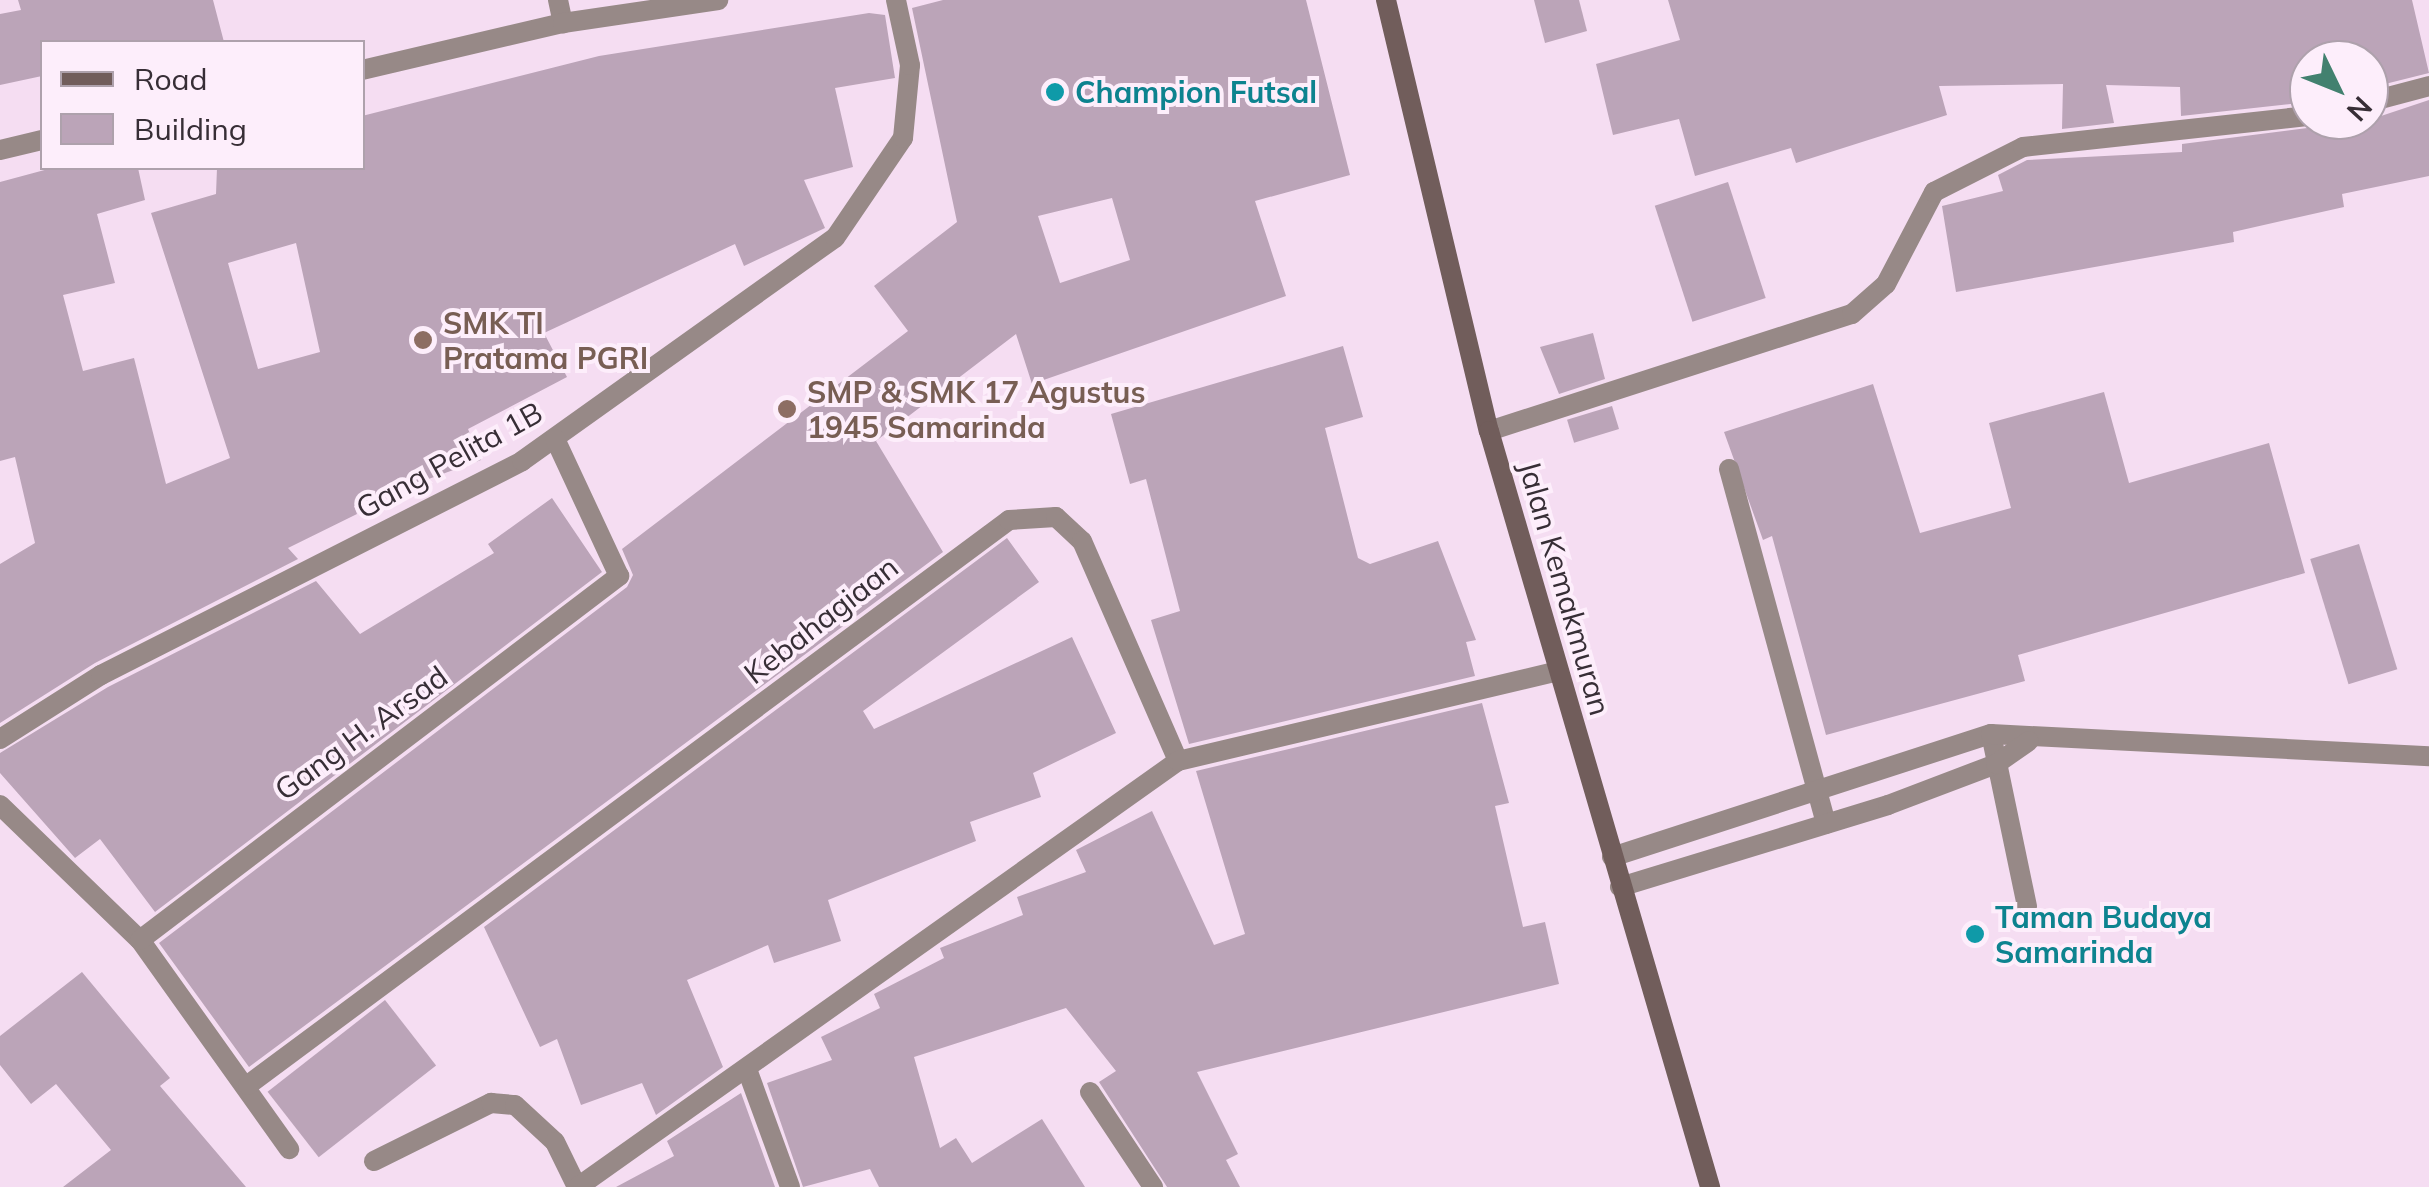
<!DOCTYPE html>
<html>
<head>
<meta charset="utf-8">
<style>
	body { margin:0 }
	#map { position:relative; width:2429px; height:1187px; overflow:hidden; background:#f5ddf2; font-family:Mulish,sans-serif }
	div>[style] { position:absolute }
	.building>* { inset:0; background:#bba4b8; transform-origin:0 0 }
	.lane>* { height:20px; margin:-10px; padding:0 10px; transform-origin:10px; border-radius:10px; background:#978987 }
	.street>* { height:20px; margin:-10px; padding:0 10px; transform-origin:10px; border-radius:10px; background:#978987 }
	.secondary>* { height:20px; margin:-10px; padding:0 10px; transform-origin:10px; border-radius:10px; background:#715d5b }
	.dots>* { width:28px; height:28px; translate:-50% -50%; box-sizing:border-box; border:5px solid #fdeefb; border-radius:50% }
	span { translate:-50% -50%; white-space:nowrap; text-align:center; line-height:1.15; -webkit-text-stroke:8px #fdeefb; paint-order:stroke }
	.culture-label { font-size:30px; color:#0d838f; font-weight:700 }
	.left { translate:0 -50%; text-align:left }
	.education-label { font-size:30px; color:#785e54; font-weight:700 }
	.street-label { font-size:30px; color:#372e36 }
	.legend { position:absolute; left:40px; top:40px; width:325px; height:130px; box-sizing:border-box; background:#fdeefb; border:2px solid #aea1ac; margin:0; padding:12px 18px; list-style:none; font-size:30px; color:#372e36 }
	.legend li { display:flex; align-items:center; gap:20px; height:50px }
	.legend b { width:50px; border:2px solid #aea1ac }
	.north { position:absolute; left:2289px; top:40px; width:100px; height:100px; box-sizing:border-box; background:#fdeefb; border:2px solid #aea1ac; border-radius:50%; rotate:133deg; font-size:28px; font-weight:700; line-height:40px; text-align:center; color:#372e36 }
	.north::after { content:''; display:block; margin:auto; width:35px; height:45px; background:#42816f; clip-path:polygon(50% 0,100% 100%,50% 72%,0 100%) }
</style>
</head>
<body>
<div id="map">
	<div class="building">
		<div style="clip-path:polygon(18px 0,213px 0,224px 42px,42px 42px,42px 76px,0 85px,0 14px,21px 10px)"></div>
		<div style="clip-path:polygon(evenodd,943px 0,1306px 0,1350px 175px,1255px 201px,1286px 296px,1032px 384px,1016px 334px,876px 441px,943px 552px,249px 1067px,159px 943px,627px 587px,633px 575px,622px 549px,908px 331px,874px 286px,957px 222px,912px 8px,943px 0,1112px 198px,1130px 260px,1060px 283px,1038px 216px,1112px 198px)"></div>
		<div style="clip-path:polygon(1534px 0,1579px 0,1587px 31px,1545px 43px)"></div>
		<div style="clip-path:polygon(1668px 0,2412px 0,2429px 73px,2369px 88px,2369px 60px,2309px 60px,2309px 102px,2181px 116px,2180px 87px,2106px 85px,2114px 123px,2062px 129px,2063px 84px,1939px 86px,1947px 115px,1796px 163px,1791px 148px,1695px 176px,1679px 119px,1613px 135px,1596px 64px,1680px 40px)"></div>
		<div style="clip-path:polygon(evenodd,869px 13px,885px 15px,895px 78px,835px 88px,853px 167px,804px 180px,825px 228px,744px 266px,735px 244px,544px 333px,567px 377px,468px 429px,481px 460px,354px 506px,357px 514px,288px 548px,298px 559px,95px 663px,0 723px,0 564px,35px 543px,15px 457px,0 461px,0 182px,52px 168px,138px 168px,145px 200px,97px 214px,115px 283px,63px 295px,83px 371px,134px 358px,166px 484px,230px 458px,151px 213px,216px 194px,217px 168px,362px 168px,362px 116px,599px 56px,869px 13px,296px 243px,320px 352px,258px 369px,228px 263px,296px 243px)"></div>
		<div style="clip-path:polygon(2429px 100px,2429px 176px,2342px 194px,2344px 207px,2233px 232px,2234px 242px,1956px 292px,1942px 206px,2003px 191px,1998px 175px,2027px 160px,2182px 152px,2182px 144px,2369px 120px)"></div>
		<div style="left:1728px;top:182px;width:122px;height:77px;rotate:72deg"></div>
		<div style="clip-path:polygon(1593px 333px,1605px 379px,1559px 394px,1540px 347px)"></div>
		<div style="clip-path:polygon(1343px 346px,1363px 417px,1325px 428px,1358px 558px,1370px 564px,1438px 541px,1476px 640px,1466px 642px,1475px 676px,1189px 744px,1151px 620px,1180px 611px,1146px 479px,1130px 484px,1111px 414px)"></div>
		<div style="clip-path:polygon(1873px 384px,1920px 533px,2011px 508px,1989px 423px,2104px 392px,2129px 483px,2269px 443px,2305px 573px,2018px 655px,2025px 681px,1826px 735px,1772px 536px,1763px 540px,1724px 432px)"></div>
		<div style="left:1612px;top:406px;width:24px;height:47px;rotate:73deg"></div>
		<div style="clip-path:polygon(552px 498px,602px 572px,155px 912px,100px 839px,75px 858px,0 773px,0 753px,108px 687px,316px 581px,360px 634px,494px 553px,488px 544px)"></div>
		<div style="clip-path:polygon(1007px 538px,1039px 582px,863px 711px,874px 729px,1072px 637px,1116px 733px,1033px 773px,1041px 797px,970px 822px,976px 841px,828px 900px,841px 941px,774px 963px,768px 945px,687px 980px,723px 1067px,656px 1115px,642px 1083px,581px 1105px,557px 1039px,540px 1047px,484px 927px)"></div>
		<div style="left:2359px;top:544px;width:131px;height:51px;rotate:73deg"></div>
		<div style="clip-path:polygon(1482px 703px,1509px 803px,1495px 806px,1523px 927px,1545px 922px,1559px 984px,1197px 1072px,1238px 1154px,1226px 1160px,1240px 1187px,1167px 1187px,1099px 1082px,1116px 1071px,1066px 1008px,914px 1057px,940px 1148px,956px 1138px,972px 1163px,1042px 1119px,1085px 1187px,879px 1187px,870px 1169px,803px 1187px,767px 1083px,832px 1060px,821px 1037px,880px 1008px,874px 994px,944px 958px,940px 948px,1023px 915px,1017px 897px,1086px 872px,1076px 850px,1152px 811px,1214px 945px,1245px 934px,1196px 771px)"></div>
		<div style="clip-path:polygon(82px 972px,170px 1078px,160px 1086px,246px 1187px,63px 1187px,111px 1150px,56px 1084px,31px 1104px,0 1065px,0 1036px)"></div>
		<div style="left:385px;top:1000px;width:83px;height:149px;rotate:52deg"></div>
		<div style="clip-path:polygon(741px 1093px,775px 1187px,616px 1187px,674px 1156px,667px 1141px)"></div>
	</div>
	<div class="lane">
		<div style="left:1729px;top:469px;width:368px;rotate:74.7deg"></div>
		<div style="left:1991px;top:734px;width:176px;rotate:78.2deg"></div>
		<div style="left:1612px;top:857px;width:398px;rotate:-18deg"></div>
		<div style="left:1991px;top:734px;width:439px;rotate:2.9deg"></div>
		<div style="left:1620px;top:887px;width:280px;rotate:-17deg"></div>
		<div style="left:1888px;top:805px;width:116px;rotate:-20.8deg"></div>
		<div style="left:1996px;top:764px;width:40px;rotate:-34.9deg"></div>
	</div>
	<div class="street">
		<div style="left:558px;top:0;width:24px;rotate:78deg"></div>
		<div style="left:362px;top:70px;width:206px;rotate:-13.2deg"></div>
		<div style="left:563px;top:23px;width:157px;rotate:-8.4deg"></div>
		<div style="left:2369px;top:102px;width:62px;rotate:-14.9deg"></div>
		<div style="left:0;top:150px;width:43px;rotate:-13.4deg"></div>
		<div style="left:1489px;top:431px;width:381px;rotate:-17.9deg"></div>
		<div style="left:1852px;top:314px;width:45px;rotate:-41.4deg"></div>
		<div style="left:1886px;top:284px;width:104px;rotate:-62.4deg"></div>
		<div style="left:1934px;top:192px;width:100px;rotate:-26.8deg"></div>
		<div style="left:2023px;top:147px;width:288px;rotate:-6.2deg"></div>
		<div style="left:0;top:739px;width:120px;rotate:-32.4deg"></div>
		<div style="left:101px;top:675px;width:472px;rotate:-26.9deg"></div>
		<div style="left:522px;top:461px;width:384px;rotate:-35.5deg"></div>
		<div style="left:835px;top:238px;width:121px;rotate:-55.8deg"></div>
		<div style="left:903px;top:138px;width:73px;rotate:-84.5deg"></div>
		<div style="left:910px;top:65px;width:66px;rotate:-102.2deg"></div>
		<div style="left:0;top:805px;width:194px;rotate:44deg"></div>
		<div style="left:140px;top:940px;width:257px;rotate:54.5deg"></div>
		<div style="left:140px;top:940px;width:602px;rotate:-37.23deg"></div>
		<div style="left:619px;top:576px;width:151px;rotate:-115deg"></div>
		<div style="left:748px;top:1072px;width:122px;rotate:69.9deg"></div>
		<div style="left:248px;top:1085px;width:948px;rotate:-36.59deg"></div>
		<div style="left:1009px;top:520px;width:47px;rotate:-3.7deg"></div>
		<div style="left:1056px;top:517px;width:35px;rotate:43deg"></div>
		<div style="left:1082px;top:541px;width:240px;rotate:66.4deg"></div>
		<div style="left:1090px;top:1092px;width:114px;rotate:56.4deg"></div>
		<div style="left:374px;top:1161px;width:131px;rotate:-26.4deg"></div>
		<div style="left:491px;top:1103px;width:24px;rotate:5deg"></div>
		<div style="left:515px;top:1105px;width:54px;rotate:42.8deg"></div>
		<div style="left:555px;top:1142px;width:50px;rotate:63.9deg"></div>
		<div style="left:578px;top:1187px;width:736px;rotate:-35.37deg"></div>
		<div style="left:1178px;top:761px;width:391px;rotate:-13.3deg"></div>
	</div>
	<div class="secondary">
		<div style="left:1386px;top:0;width:443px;rotate:76.6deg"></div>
		<div style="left:1489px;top:431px;width:788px;rotate:73.7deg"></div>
	</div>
	<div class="dots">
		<div style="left:1055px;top:92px;background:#0f9aa8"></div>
		<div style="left:423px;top:340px;background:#8d6e63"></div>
		<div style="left:787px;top:409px;background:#8d6e63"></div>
		<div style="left:1975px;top:934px;background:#0f9aa8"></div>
	</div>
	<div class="culture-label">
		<span class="left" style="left:1075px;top:92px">Champion Futsal</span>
		<span class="left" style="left:1995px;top:934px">Taman Budaya<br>Samarinda</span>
	</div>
	<div class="education-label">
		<span class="left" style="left:443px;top:340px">SMK TI<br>Pratama PGRI</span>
		<span class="left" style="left:807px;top:409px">SMP &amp; SMK 17 Agustus<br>1945 Samarinda</span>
	</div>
	<div class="street-label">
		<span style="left:449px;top:460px;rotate:-29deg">Gang Pelita 1B</span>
		<span style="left:1565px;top:588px;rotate:74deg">Jalan Kemakmuran</span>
		<span style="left:821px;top:620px;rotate:-38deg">Kebahagiaan</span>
		<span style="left:361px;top:733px;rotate:-36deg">Gang H. Arsad</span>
	</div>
	<ul class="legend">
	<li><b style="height:12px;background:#715d5b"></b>Road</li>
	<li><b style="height:28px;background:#bba4b8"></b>Building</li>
	</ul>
	<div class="north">N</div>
</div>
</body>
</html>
